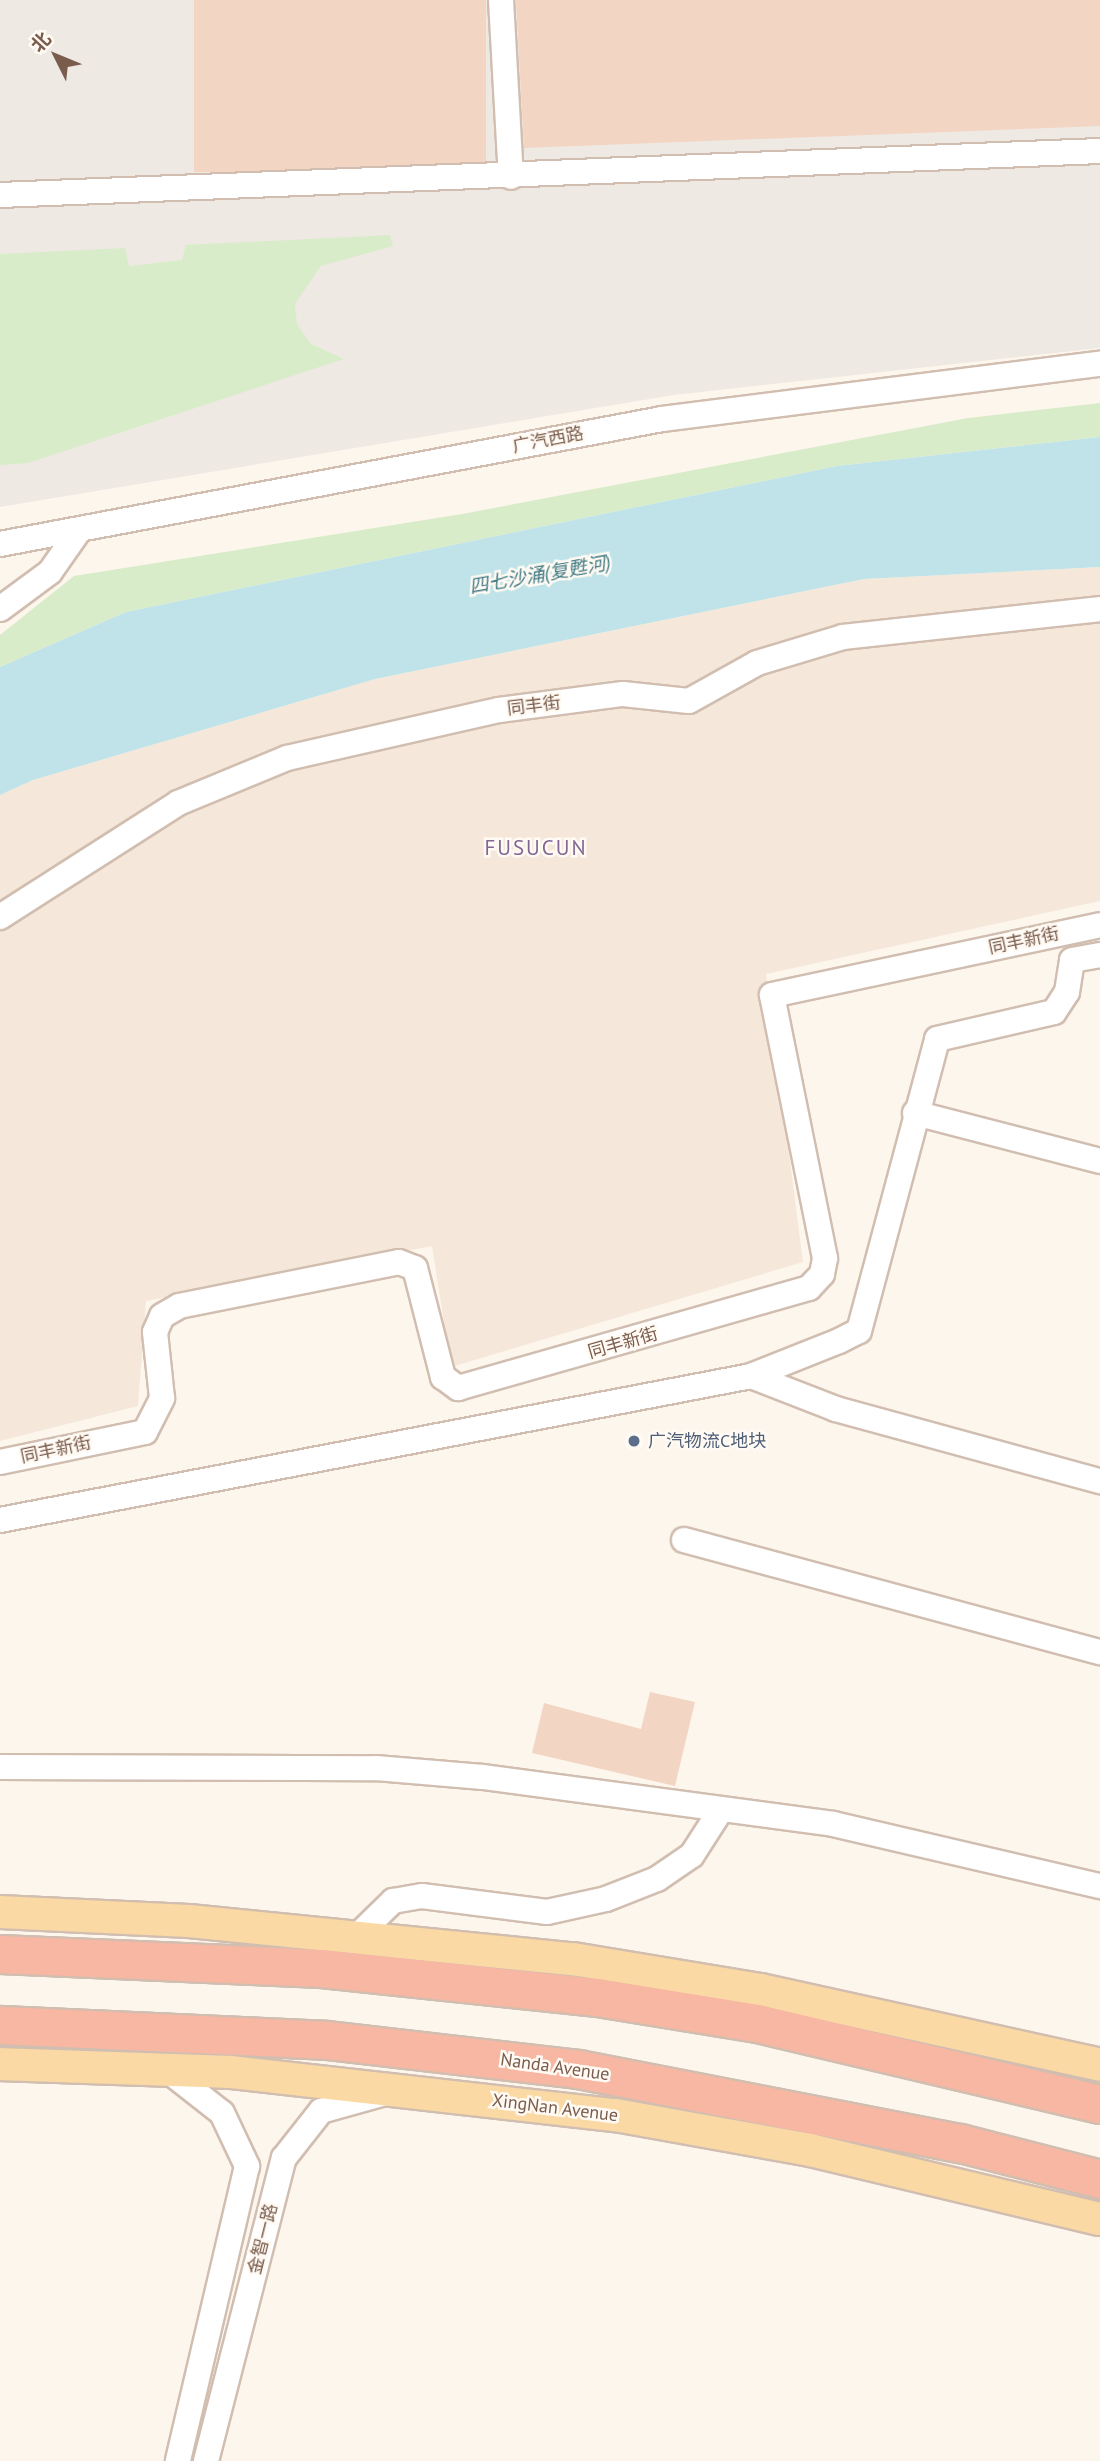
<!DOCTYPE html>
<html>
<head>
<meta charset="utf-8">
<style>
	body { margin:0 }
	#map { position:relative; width:1100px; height:2461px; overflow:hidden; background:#fdf6ec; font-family:"PT Sans","Noto Sans SC",sans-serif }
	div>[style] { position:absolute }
	.residential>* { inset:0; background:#f5e8da }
	.industrial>* { inset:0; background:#efe9e4 }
	.green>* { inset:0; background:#d8ecc9 }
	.water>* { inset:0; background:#bfe3e8 }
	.building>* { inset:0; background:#f3d5c3; transform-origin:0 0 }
	.roads { filter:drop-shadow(2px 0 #d1beb0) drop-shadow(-2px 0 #d1beb0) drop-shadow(0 2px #d1beb0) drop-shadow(0 -2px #d1beb0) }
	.minor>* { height:24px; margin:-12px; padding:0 12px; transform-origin:12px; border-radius:12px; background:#fff }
	.major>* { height:32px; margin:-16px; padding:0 16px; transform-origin:16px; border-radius:16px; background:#fbd9a5 }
	.highway>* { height:37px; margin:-18.5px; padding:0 18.5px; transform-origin:18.5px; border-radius:18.5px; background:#f7b7a3 }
	.dots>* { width:19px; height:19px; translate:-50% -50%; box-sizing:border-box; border:4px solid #fffaf3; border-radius:50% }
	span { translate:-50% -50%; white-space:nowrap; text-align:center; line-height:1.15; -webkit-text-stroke:5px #fffaf3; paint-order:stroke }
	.street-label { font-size:18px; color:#7a5c4d }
	.service-label { font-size:18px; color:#4e5e75 }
	.left { translate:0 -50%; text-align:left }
	.water-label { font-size:19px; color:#437c86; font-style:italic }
	.quarter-label { font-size:21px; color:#846695; letter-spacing:2px }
	.north { position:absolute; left:21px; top:21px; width:70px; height:70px; -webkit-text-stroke:5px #fffaf3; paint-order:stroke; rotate:313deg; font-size:19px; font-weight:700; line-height:28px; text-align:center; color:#7a5c4d }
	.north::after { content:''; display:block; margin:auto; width:24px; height:32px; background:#7a5c4d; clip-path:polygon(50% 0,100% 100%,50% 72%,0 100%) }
</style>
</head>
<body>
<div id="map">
	<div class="residential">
		<div style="clip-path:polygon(1100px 567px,1100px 901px,766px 974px,803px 1262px,451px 1367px,432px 1246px,146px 1301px,138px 1406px,0 1441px,0 795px,33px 780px,375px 679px,864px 579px)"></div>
	</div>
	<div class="industrial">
		<div style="clip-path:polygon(0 0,1100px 0,1100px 348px,674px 395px,0 507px)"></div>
	</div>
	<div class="green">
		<div style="clip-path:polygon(390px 235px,393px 246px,321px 266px,295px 304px,297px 324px,311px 344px,344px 359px,28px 463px,0 465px,0 254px,125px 248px,129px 266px,182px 260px,186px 245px)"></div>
		<div style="clip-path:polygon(1100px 403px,1100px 437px,837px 466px,126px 612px,0 667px,0 635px,74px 576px,462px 514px,968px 418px)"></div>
	</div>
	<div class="water">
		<div style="clip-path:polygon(1100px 437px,1100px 567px,864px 579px,375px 679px,33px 780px,0 795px,0 667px,126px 612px,837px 466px)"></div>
	</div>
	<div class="building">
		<div style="left:194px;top:0;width:292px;height:172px"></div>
		<div style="clip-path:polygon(516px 0,1100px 0,1100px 126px,524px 148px)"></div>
		<div style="clip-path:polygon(650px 1692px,695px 1702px,675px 1786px,532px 1753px,544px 1703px,641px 1729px)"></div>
	</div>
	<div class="roads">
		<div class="minor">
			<div style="left:501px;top:0;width:177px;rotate:86.8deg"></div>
			<div style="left:0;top:195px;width:1101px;rotate:-2.29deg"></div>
			<div style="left:0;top:544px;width:674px;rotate:-10.69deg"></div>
			<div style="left:662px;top:419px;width:441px;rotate:-7.2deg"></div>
			<div style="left:0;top:609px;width:62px;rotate:-36.5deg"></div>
			<div style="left:50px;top:572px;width:52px;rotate:-55.1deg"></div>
			<div style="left:0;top:917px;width:211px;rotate:-32.6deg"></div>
			<div style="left:178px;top:803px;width:118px;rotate:-22.4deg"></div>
			<div style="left:287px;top:758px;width:217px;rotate:-12.8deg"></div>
			<div style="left:499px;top:710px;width:125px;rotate:-7.4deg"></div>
			<div style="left:623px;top:694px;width:66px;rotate:6.1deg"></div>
			<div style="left:689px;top:701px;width:78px;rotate:-29.2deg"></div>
			<div style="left:757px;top:663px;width:90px;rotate:-16.8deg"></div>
			<div style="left:843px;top:637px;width:259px;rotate:-6.2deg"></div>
			<div style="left:915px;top:1113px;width:191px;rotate:14.5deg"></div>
			<div style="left:751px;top:1376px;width:91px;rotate:21.2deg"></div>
			<div style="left:836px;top:1409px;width:274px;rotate:15.3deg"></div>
			<div style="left:0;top:1462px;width:148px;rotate:-11.7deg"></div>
			<div style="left:145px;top:1432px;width:38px;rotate:-63deg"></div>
			<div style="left:162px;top:1398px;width:66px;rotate:-96.1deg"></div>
			<div style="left:155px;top:1332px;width:17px;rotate:-66deg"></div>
			<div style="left:162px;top:1316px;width:20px;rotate:-30deg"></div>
			<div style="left:179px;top:1306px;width:224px;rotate:-11.3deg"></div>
			<div style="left:399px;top:1262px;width:17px;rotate:21deg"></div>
			<div style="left:415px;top:1268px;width:113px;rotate:75.6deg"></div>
			<div style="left:443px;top:1377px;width:19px;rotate:36deg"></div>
			<div style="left:458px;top:1388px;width:365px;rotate:-15.9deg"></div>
			<div style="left:809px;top:1288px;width:19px;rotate:-47deg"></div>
			<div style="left:822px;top:1274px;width:16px;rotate:-79deg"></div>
			<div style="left:825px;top:1258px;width:268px;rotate:-101.4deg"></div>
			<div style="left:772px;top:995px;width:335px;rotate:-12deg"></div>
			<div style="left:0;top:1520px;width:765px;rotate:-10.85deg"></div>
			<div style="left:751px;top:1376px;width:95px;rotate:-21.7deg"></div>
			<div style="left:839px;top:1341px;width:22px;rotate:-27deg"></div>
			<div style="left:859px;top:1331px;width:302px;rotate:-75deg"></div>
			<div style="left:937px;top:1039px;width:120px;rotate:-13deg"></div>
			<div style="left:1054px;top:1012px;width:24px;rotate:-57deg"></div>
			<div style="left:1067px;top:992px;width:32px;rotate:-81deg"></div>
			<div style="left:1072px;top:960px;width:28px;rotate:-10deg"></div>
			<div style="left:684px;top:1540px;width:431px;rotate:15.1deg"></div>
			<div style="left:0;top:1767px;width:376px;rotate:0.2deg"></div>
			<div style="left:376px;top:1768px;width:107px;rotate:4.8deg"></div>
			<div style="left:483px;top:1777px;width:353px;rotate:7.6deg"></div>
			<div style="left:833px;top:1824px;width:274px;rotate:13.1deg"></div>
			<div style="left:356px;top:1937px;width:52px;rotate:-44.2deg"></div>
			<div style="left:393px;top:1901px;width:29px;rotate:-10deg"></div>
			<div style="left:422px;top:1896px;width:126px;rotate:7.3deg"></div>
			<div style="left:547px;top:1912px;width:60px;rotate:-12.4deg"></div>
			<div style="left:606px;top:1899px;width:55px;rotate:-21.4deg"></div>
			<div style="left:657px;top:1879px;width:42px;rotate:-34.4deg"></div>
			<div style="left:692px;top:1855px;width:50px;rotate:-57.3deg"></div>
			<div style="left:166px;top:2069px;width:71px;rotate:38.2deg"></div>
			<div style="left:222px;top:2113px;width:59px;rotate:64.7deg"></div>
			<div style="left:247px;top:2166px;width:303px;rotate:103.2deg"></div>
			<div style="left:206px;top:2461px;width:313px;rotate:-75.6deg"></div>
			<div style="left:284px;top:2158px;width:60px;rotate:-51.8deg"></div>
			<div style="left:321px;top:2111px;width:66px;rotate:-15.7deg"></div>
		</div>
		<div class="major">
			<div style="left:0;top:1912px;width:189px;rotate:2.7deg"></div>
			<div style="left:189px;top:1921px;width:386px;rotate:5.7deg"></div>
			<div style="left:573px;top:1959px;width:190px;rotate:9.4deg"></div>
			<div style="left:760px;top:1990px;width:348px;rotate:12.4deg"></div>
			<div style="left:0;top:2064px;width:230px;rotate:2deg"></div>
			<div style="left:230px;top:2072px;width:388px;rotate:6.4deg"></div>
			<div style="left:616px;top:2115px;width:197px;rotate:10.2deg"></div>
			<div style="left:810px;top:2150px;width:298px;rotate:13.4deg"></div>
		</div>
		<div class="highway">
			<div style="left:0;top:1954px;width:321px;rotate:2.5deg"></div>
			<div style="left:321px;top:1968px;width:278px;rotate:6deg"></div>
			<div style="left:597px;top:1997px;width:162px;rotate:9.2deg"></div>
			<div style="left:757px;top:2023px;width:352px;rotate:13.3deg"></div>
			<div style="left:0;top:2025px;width:327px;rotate:2.6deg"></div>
			<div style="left:327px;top:2040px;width:253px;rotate:6.6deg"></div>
			<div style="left:578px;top:2069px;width:389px;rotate:11deg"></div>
			<div style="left:960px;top:2143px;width:145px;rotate:14.4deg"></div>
		</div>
	</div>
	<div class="dots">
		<div style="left:634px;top:1441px;background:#5c6f8a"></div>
	</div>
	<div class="street-label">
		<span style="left:548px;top:440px;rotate:-11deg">广汽西路</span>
		<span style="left:534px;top:706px;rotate:-7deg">同丰街</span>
		<span style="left:1024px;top:941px;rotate:-12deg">同丰新街</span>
		<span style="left:623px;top:1343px;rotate:-16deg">同丰新街</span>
		<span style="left:56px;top:1450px;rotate:-12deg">同丰新街</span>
		<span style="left:555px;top:2067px;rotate:8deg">Nanda Avenue</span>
		<span style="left:555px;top:2108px;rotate:7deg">XingNan Avenue</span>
		<span style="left:263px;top:2239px;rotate:-76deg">金智一路</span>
	</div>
	<div class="service-label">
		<span class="left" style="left:648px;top:1441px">广汽物流C地块</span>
	</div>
	<div class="water-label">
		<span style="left:540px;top:575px;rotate:-10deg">四七沙涌(复甦河)</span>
	</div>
	<div class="quarter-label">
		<span style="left:536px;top:848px">FUSUCUN</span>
	</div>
	<div class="north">北</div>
</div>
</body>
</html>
